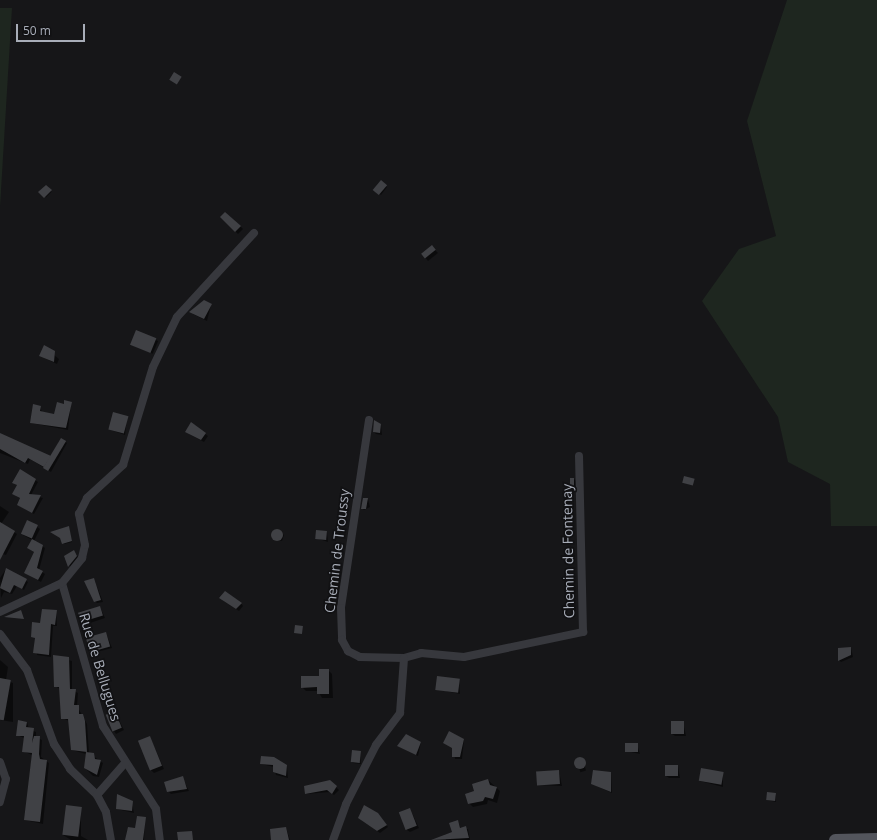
<!DOCTYPE html>
<html>
<head>
<meta charset="utf-8">
<style>
	body { margin:0 }
	#map { position:relative; width:877px; height:840px; overflow:hidden; background:#161618; font-family:"Open Sans",sans-serif }
	div>[style] { position:absolute }
	.green>* { inset:0; background:#1e261f }
	.shadow>* { inset:0; background:#0007; transform-origin:0 0 }
	.building>* { inset:0; background:#404145; transform-origin:0 0 }
	.round { border-radius:50% }
	.minor>* { height:8px; margin:-4px; padding:0 4px; transform-origin:4px; border-radius:4px; background:#37383d }
	.primary>* { height:13px; margin:-6.5px; padding:0 6.5px; transform-origin:6.5px; border-radius:6.5px; background:#53555c }
	span { translate:-50% -50%; white-space:nowrap; text-align:center; line-height:1.15; -webkit-text-stroke:3.5px #111113; paint-order:stroke }
	.street-label { font-size:14px; color:#a8adb8 }
	.scale { position:absolute; left:16px; top:24px; width:69px; height:18px; box-sizing:border-box; border:2px solid #a8adb8; border-top:0; padding-left:5px; font-size:12px; line-height:14px; white-space:nowrap; color:#a8adb8; -webkit-text-stroke:3px #111113; paint-order:stroke }
</style>
</head>
<body>
<div id="map">
	<div class="green">
		<div style="clip-path:polygon(787px 0,877px 0,877px 526px,831px 526px,830px 484px,788px 462px,778px 417px,702px 301px,739px 249px,776px 236px,747px 121px)"></div>
		<div style="clip-path:polygon(0 8px,12px 8px,0 207px)"></div>
	</div>
	<div class="shadow">
		<div style="clip-path:polygon(382px 182px,387px 187px,381px 195px,375px 190px)"></div>
		<div style="left:46px;top:186px;width:8px;height:8px;rotate:45deg"></div>
		<div style="clip-path:polygon(221px 217px,240px 226px,243px 229px,238px 234px)"></div>
		<div style="clip-path:polygon(434px 249px,438px 253px,428px 261px,422px 254px)"></div>
		<div style="clip-path:polygon(211px 305px,207px 321px,193px 314px)"></div>
		<div style="left:137px;top:332px;width:23px;height:14px;rotate:23deg"></div>
		<div style="clip-path:polygon(44px 347px,59px 359px,57px 364px,40px 356px)"></div>
		<div style="clip-path:polygon(71px 403px,68px 430px,31px 423px,40px 407px,42px 412px,54px 415px)"></div>
		<div style="clip-path:polygon(127px 417px,125px 435px,108px 429px)"></div>
		<div style="clip-path:polygon(191px 424px,208px 436px,204px 442px,189px 434px)"></div>
		<div style="clip-path:polygon(381px 425px,382px 435px,376px 434px,374px 432px)"></div>
		<div style="clip-path:polygon(0 434px,51px 458px,62px 439px,67px 443px,51px 472px,30px 459px,28px 464px,0 453px)"></div>
		<div style="clip-path:polygon(20px 471px,38px 482px,31px 495px,43px 498px,34px 514px,18px 505px,21px 499px,16px 496px,18px 486px,14px 483px)"></div>
		<div style="clip-path:polygon(574px 479px,576px 481px,576px 488px,571px 486px)"></div>
		<div style="clip-path:polygon(368px 499px,370px 507px,364px 510px,362px 508px)"></div>
		<div style="clip-path:polygon(0 506px,9px 512px,1px 524px,17px 534px,6px 555px,0 553px)"></div>
		<div style="clip-path:polygon(27px 521px,40px 529px,34px 541px,45px 548px,39px 570px,45px 574px,41px 582px,25px 573px,35px 553px,28px 548px,32px 540px,23px 535px)"></div>
		<div style="clip-path:polygon(69px 527px,72px 542px,64px 544px,63px 543px)"></div>
		<div style="clip-path:polygon(276px 529px,284px 535px,282px 541px,272px 538px)"></div>
		<div style="clip-path:polygon(327px 532px,328px 542px,316px 538px)"></div>
		<div style="clip-path:polygon(76px 554px,79px 559px,71px 568px,65px 557px)"></div>
		<div style="clip-path:polygon(6px 569px,28px 582px,24px 590px,17px 586px,12px 594px,4px 592px,1px 598px,0 578px)"></div>
		<div style="clip-path:polygon(94px 579px,103px 602px,97px 603px,95px 601px)"></div>
		<div style="clip-path:polygon(222px 600px,241px 603px,243px 606px,239px 611px)"></div>
		<div style="clip-path:polygon(100px 607px,105px 618px,84px 625px,82px 622px)"></div>
		<div style="clip-path:polygon(56px 611px,57px 626px,53px 626px,51px 657px,37px 655px,33px 623px,40px 624px)"></div>
		<div style="clip-path:polygon(106px 633px,112px 648px,93px 653px,91px 651px)"></div>
		<div style="clip-path:polygon(851px 648px,853px 657px,841px 662px,839px 660px)"></div>
		<div style="clip-path:polygon(54px 656px,72px 661px,72px 690px,78px 693px,77px 706px,87px 724px,89px 753px,103px 763px,99px 777px,93px 776px,85px 768px,86px 754px,72px 750px,69px 721px,62px 718px,60px 689px,55px 686px)"></div>
		<div style="clip-path:polygon(0 660px,8px 667px,6px 680px,13px 683px,13px 722px,0 720px)"></div>
		<div style="clip-path:polygon(328px 670px,332px 674px,333px 698px,322px 698px,318px 691px,306px 691px,302px 687px)"></div>
		<div style="clip-path:polygon(459px 680px,460px 694px,436px 689px)"></div>
		<div style="clip-path:polygon(115px 712px,124px 730px,116px 734px,114px 731px)"></div>
		<div style="clip-path:polygon(27px 722px,29px 729px,36px 732px,36px 737px,42px 740px,41px 757px,49px 763px,43px 824px,25px 820px,32px 755px,23px 751px,24px 738px,17px 735px)"></div>
		<div style="clip-path:polygon(683px 722px,686px 736px,675px 736px,672px 734px)"></div>
		<div style="clip-path:polygon(150px 737px,164px 769px,154px 773px,151px 770px)"></div>
		<div style="clip-path:polygon(464px 740px,462px 759px,455px 759px,453px 748px,446px 744px)"></div>
		<div style="clip-path:polygon(421px 742px,418px 756px,398px 746px)"></div>
		<div style="clip-path:polygon(637px 744px,640px 754px,626px 751px)"></div>
		<div style="clip-path:polygon(360px 752px,361px 764px,353px 763px,352px 762px)"></div>
		<div style="left:582px;top:757px;width:14px;height:6px;rotate:73deg"></div>
		<div style="clip-path:polygon(261px 764px,287px 766px,288px 778px,276px 775px,274px 767px)"></div>
		<div style="clip-path:polygon(678px 766px,680px 778px,669px 778px,666px 776px)"></div>
		<div style="clip-path:polygon(559px 771px,562px 786px,538px 785px,537px 772px)"></div>
		<div style="clip-path:polygon(611px 773px,612px 793px,592px 784px)"></div>
		<div style="clip-path:polygon(723px 773px,723px 787px,700px 781px)"></div>
		<div style="clip-path:polygon(182px 777px,189px 791px,171px 794px,168px 791px)"></div>
		<div style="clip-path:polygon(488px 780px,500px 791px,497px 803px,488px 800px,487px 804px,473px 807px,469px 803px,475px 792px)"></div>
		<div style="clip-path:polygon(330px 781px,339px 790px,334px 795px,330px 792px,306px 794px)"></div>
		<div style="clip-path:polygon(776px 794px,776px 802px,767px 800px)"></div>
		<div style="clip-path:polygon(132px 802px,134px 813px,117px 809px)"></div>
		<div style="clip-path:polygon(81px 808px,81px 836px,88px 840px,71px 840px,63px 835px)"></div>
		<div style="clip-path:polygon(410px 809px,419px 828px,410px 832px,407px 830px)"></div>
		<div style="clip-path:polygon(380px 816px,388px 827px,380px 833px,361px 820px)"></div>
		<div style="clip-path:polygon(145px 818px,144px 840px,126px 840px,127px 830px,136px 829px)"></div>
		<div style="clip-path:polygon(458px 821px,461px 829px,468px 829px,470px 840px,446px 840px,444px 835px,453px 832px)"></div>
		<div style="clip-path:polygon(286px 828px,290px 840px,272px 840px)"></div>
	</div>
	<div class="building">
		<div style="left:174px;top:72px;width:9px;height:9px;rotate:32deg"></div>
		<div style="left:381px;top:180px;width:8px;height:13px;rotate:40deg"></div>
		<div style="clip-path:polygon(46px 185px,52px 190px,44px 198px,38px 192px)"></div>
		<div style="clip-path:polygon(225px 212px,241px 226px,235px 232px,220px 217px)"></div>
		<div style="left:432px;top:245px;width:6px;height:14px;rotate:51deg"></div>
		<div style="clip-path:polygon(204px 300px,212px 304px,204px 319px,189px 312px)"></div>
		<div style="left:136px;top:330px;width:22px;height:16px;rotate:22deg"></div>
		<div style="clip-path:polygon(44px 345px,55px 351px,54px 362px,39px 356px)"></div>
		<div style="clip-path:polygon(64px 400px,72px 402px,66px 428px,30px 423px,33px 404px,41px 406px,40px 411px,54px 414px,57px 402px,64px 404px)"></div>
		<div style="left:113px;top:412px;width:16px;height:18px;rotate:15deg"></div>
		<div style="clip-path:polygon(374px 420px,381px 424px,380px 433px,373px 432px)"></div>
		<div style="clip-path:polygon(191px 422px,206px 433px,201px 440px,185px 432px)"></div>
		<div style="clip-path:polygon(0 433px,51px 456px,44px 467px,28px 458px,25px 463px,0 449px)"></div>
		<div style="left:61px;top:438px;width:6px;height:35px;rotate:31deg"></div>
		<div style="clip-path:polygon(20px 469px,36px 479px,29px 494px,41px 495px,32px 513px,17px 505px,20px 498px,12px 494px,17px 485px,12px 483px)"></div>
		<div style="left:684px;top:476px;width:11px;height:7px;rotate:15deg"></div>
		<div style="left:570px;top:478px;width:4px;height:8px"></div>
		<div style="clip-path:polygon(363px 498px,368px 498px,366px 509px,361px 509px)"></div>
		<div style="left:27px;top:520px;width:12px;height:15px;rotate:24deg"></div>
		<div style="clip-path:polygon(0 522px,15px 531px,0 560px)"></div>
		<div style="clip-path:polygon(69px 526px,72px 541px,62px 544px,60px 538px,50px 532px)"></div>
		<div class="round" style="left:271px;top:529px;width:12px;height:12px"></div>
		<div style="left:316px;top:530px;width:11px;height:9px;rotate:5deg"></div>
		<div style="clip-path:polygon(32px 539px,43px 545px,37px 568px,43px 571px,38px 580px,24px 573px,34px 552px,27px 548px)"></div>
		<div style="clip-path:polygon(74px 550px,77px 556px,68px 567px,64px 556px)"></div>
		<div style="clip-path:polygon(6px 568px,27px 579px,22px 589px,14px 585px,10px 593px,0 588px)"></div>
		<div style="clip-path:polygon(94px 578px,101px 600px,94px 602px,84px 581px)"></div>
		<div style="clip-path:polygon(225px 591px,242px 603px,236px 609px,219px 598px)"></div>
		<div style="left:100px;top:606px;width:10px;height:23px;rotate:73deg"></div>
		<div style="clip-path:polygon(42px 609px,57px 610px,55px 625px,51px 624px,49px 655px,33px 653px,35px 638px,31px 637px,32px 622px,40px 623px)"></div>
		<div style="clip-path:polygon(21px 610px,24px 619px,4px 617px)"></div>
		<div style="left:295px;top:625px;width:8px;height:8px;rotate:7deg"></div>
		<div style="left:106px;top:632px;width:15px;height:21px;rotate:74deg"></div>
		<div style="clip-path:polygon(851px 647px,851px 655px,838px 661px,838px 648px)"></div>
		<div style="clip-path:polygon(53px 655px,69px 657px,70px 689px,76px 689px,74px 705px,79px 705px,79px 714px,83px 714px,85px 721px,87px 752px,71px 750px,68px 719px,61px 719px,59px 687px,54px 687px)"></div>
		<div style="clip-path:polygon(319px 669px,329px 669px,329px 694px,317px 694px,317px 687px,301px 688px,301px 676px,319px 676px)"></div>
		<div style="left:437px;top:676px;width:23px;height:14px;rotate:7deg"></div>
		<div style="left:0;top:678px;width:11px;height:41px;rotate:10deg"></div>
		<div style="left:115px;top:711px;width:18px;height:10px;rotate:68deg"></div>
		<div style="clip-path:polygon(18px 720px,27px 722px,26px 727px,34px 728px,32px 743px,34px 736px,40px 736px,39px 754px,40px 759px,47px 760px,40px 822px,24px 820px,32px 753px,22px 752px,24px 736px,16px 736px)"></div>
		<div style="left:684px;top:721px;width:13px;height:13px;rotate:90deg"></div>
		<div style="clip-path:polygon(449px 731px,464px 739px,460px 757px,452px 757px,452px 748px,443px 743px)"></div>
		<div style="clip-path:polygon(406px 734px,421px 742px,416px 755px,397px 746px)"></div>
		<div style="left:150px;top:736px;width:32px;height:13px;rotate:68deg"></div>
		<div style="left:638px;top:743px;width:9px;height:13px;rotate:90deg"></div>
		<div style="left:352px;top:750px;width:9px;height:12px;rotate:6deg"></div>
		<div style="clip-path:polygon(86px 752px,94px 753px,95px 759px,101px 760px,97px 775px,84px 768px)"></div>
		<div style="clip-path:polygon(261px 756px,274px 757px,287px 765px,286px 776px,273px 772px,273px 765px,260px 764px)"></div>
		<div class="round" style="left:574px;top:757px;width:12px;height:12px"></div>
		<div style="left:665px;top:765px;width:13px;height:11px"></div>
		<div style="left:701px;top:768px;width:23px;height:13px;rotate:10deg"></div>
		<div style="left:559px;top:770px;width:14px;height:23px;rotate:86deg"></div>
		<div style="clip-path:polygon(593px 770px,611px 772px,611px 792px,591px 784px)"></div>
		<div style="clip-path:polygon(183px 776px,187px 789px,167px 792px,164px 782px)"></div>
		<div style="clip-path:polygon(488px 779px,490px 785px,497px 787px,493px 799px,485px 797px,483px 801px,468px 804px,465px 794px,474px 791px,472px 784px)"></div>
		<div style="clip-path:polygon(330px 780px,337px 786px,332px 794px,327px 790px,305px 794px,304px 786px)"></div>
		<div style="left:767px;top:792px;width:9px;height:8px;rotate:6deg"></div>
		<div style="clip-path:polygon(117px 794px,133px 801px,132px 811px,116px 809px)"></div>
		<div style="left:66px;top:805px;width:16px;height:30px;rotate:7deg"></div>
		<div style="clip-path:polygon(364px 805px,378px 813px,387px 825px,377px 831px,358px 818px)"></div>
		<div style="left:410px;top:808px;width:19px;height:12px;rotate:69deg"></div>
		<div style="clip-path:polygon(137px 816px,146px 817px,143px 840px,125px 840px,128px 827px,135px 828px)"></div>
		<div style="clip-path:polygon(458px 820px,460px 828px,466px 826px,469px 838px,431px 840px,452px 832px,449px 823px)"></div>
		<div style="clip-path:polygon(286px 827px,289px 840px,271px 840px,270px 829px)"></div>
		<div style="clip-path:polygon(192px 831px,193px 840px,178px 840px,177px 832px)"></div>
	</div>
	<div class="minor">
		<div style="left:369px;top:420px;width:190px;rotate:98.5deg"></div>
		<div style="left:341px;top:608px;width:32px;rotate:88deg"></div>
		<div style="left:342px;top:640px;width:13px;rotate:61deg"></div>
		<div style="left:348px;top:651px;width:13px;rotate:27deg"></div>
		<div style="left:360px;top:657px;width:44px;rotate:1.3deg"></div>
		<div style="left:404px;top:658px;width:18px;rotate:-16deg"></div>
		<div style="left:421px;top:653px;width:43px;rotate:5.3deg"></div>
		<div style="left:464px;top:657px;width:122px;rotate:-11.9deg"></div>
		<div style="left:583px;top:632px;width:176px;rotate:-91.3deg"></div>
		<div style="left:62px;top:583px;width:149px;rotate:74deg"></div>
		<div style="left:103px;top:726px;width:98px;rotate:57.4deg"></div>
		<div style="left:156px;top:809px;width:31px;rotate:83deg"></div>
		<div style="left:0;top:612px;width:68px;rotate:-25.1deg"></div>
		<div style="left:62px;top:583px;width:32px;rotate:-51deg"></div>
		<div style="left:82px;top:558px;width:13px;rotate:-77deg"></div>
		<div style="left:85px;top:545px;width:32px;rotate:-101deg"></div>
		<div style="left:79px;top:514px;width:18px;rotate:-63deg"></div>
		<div style="left:87px;top:498px;width:49px;rotate:-42.5deg"></div>
		<div style="left:123px;top:465px;width:102px;rotate:-73deg"></div>
		<div style="left:153px;top:367px;width:55px;rotate:-64.4deg"></div>
		<div style="left:177px;top:317px;width:114px;rotate:-47.5deg"></div>
		<div style="left:0;top:634px;width:45px;rotate:53.1deg"></div>
		<div style="left:27px;top:670px;width:79px;rotate:70deg"></div>
		<div style="left:54px;top:744px;width:30px;rotate:57deg"></div>
		<div style="left:70px;top:769px;width:37px;rotate:44deg"></div>
		<div style="left:97px;top:795px;width:19px;rotate:62deg"></div>
		<div style="left:106px;top:812px;width:28px;rotate:80deg"></div>
		<div style="left:0;top:762px;width:18px;rotate:71deg"></div>
		<div style="left:6px;top:779px;width:24px;rotate:105deg"></div>
		<div style="left:97px;top:795px;width:43px;rotate:-48.8deg"></div>
		<div style="left:333px;top:840px;width:38px;rotate:-70deg"></div>
		<div style="left:346px;top:804px;width:66px;rotate:-63deg"></div>
		<div style="left:376px;top:745px;width:40px;rotate:-53deg"></div>
		<div style="left:400px;top:713px;width:55px;rotate:-85.8deg"></div>
	</div>
	<div class="primary">
		<div style="left:835px;top:840px;width:42px;rotate:-1.4deg"></div>
	</div>
	<div class="street-label">
		<span style="left:337px;top:551px;rotate:-83deg">Chemin de Troussy</span>
		<span style="left:568px;top:551px;rotate:-91deg">Chemin de Fontenay</span>
		<span style="left:100px;top:667px;rotate:73deg">Rue de Bellugues</span>
	</div>
	<div class="scale">50 m</div>
</div>
</body>
</html>
